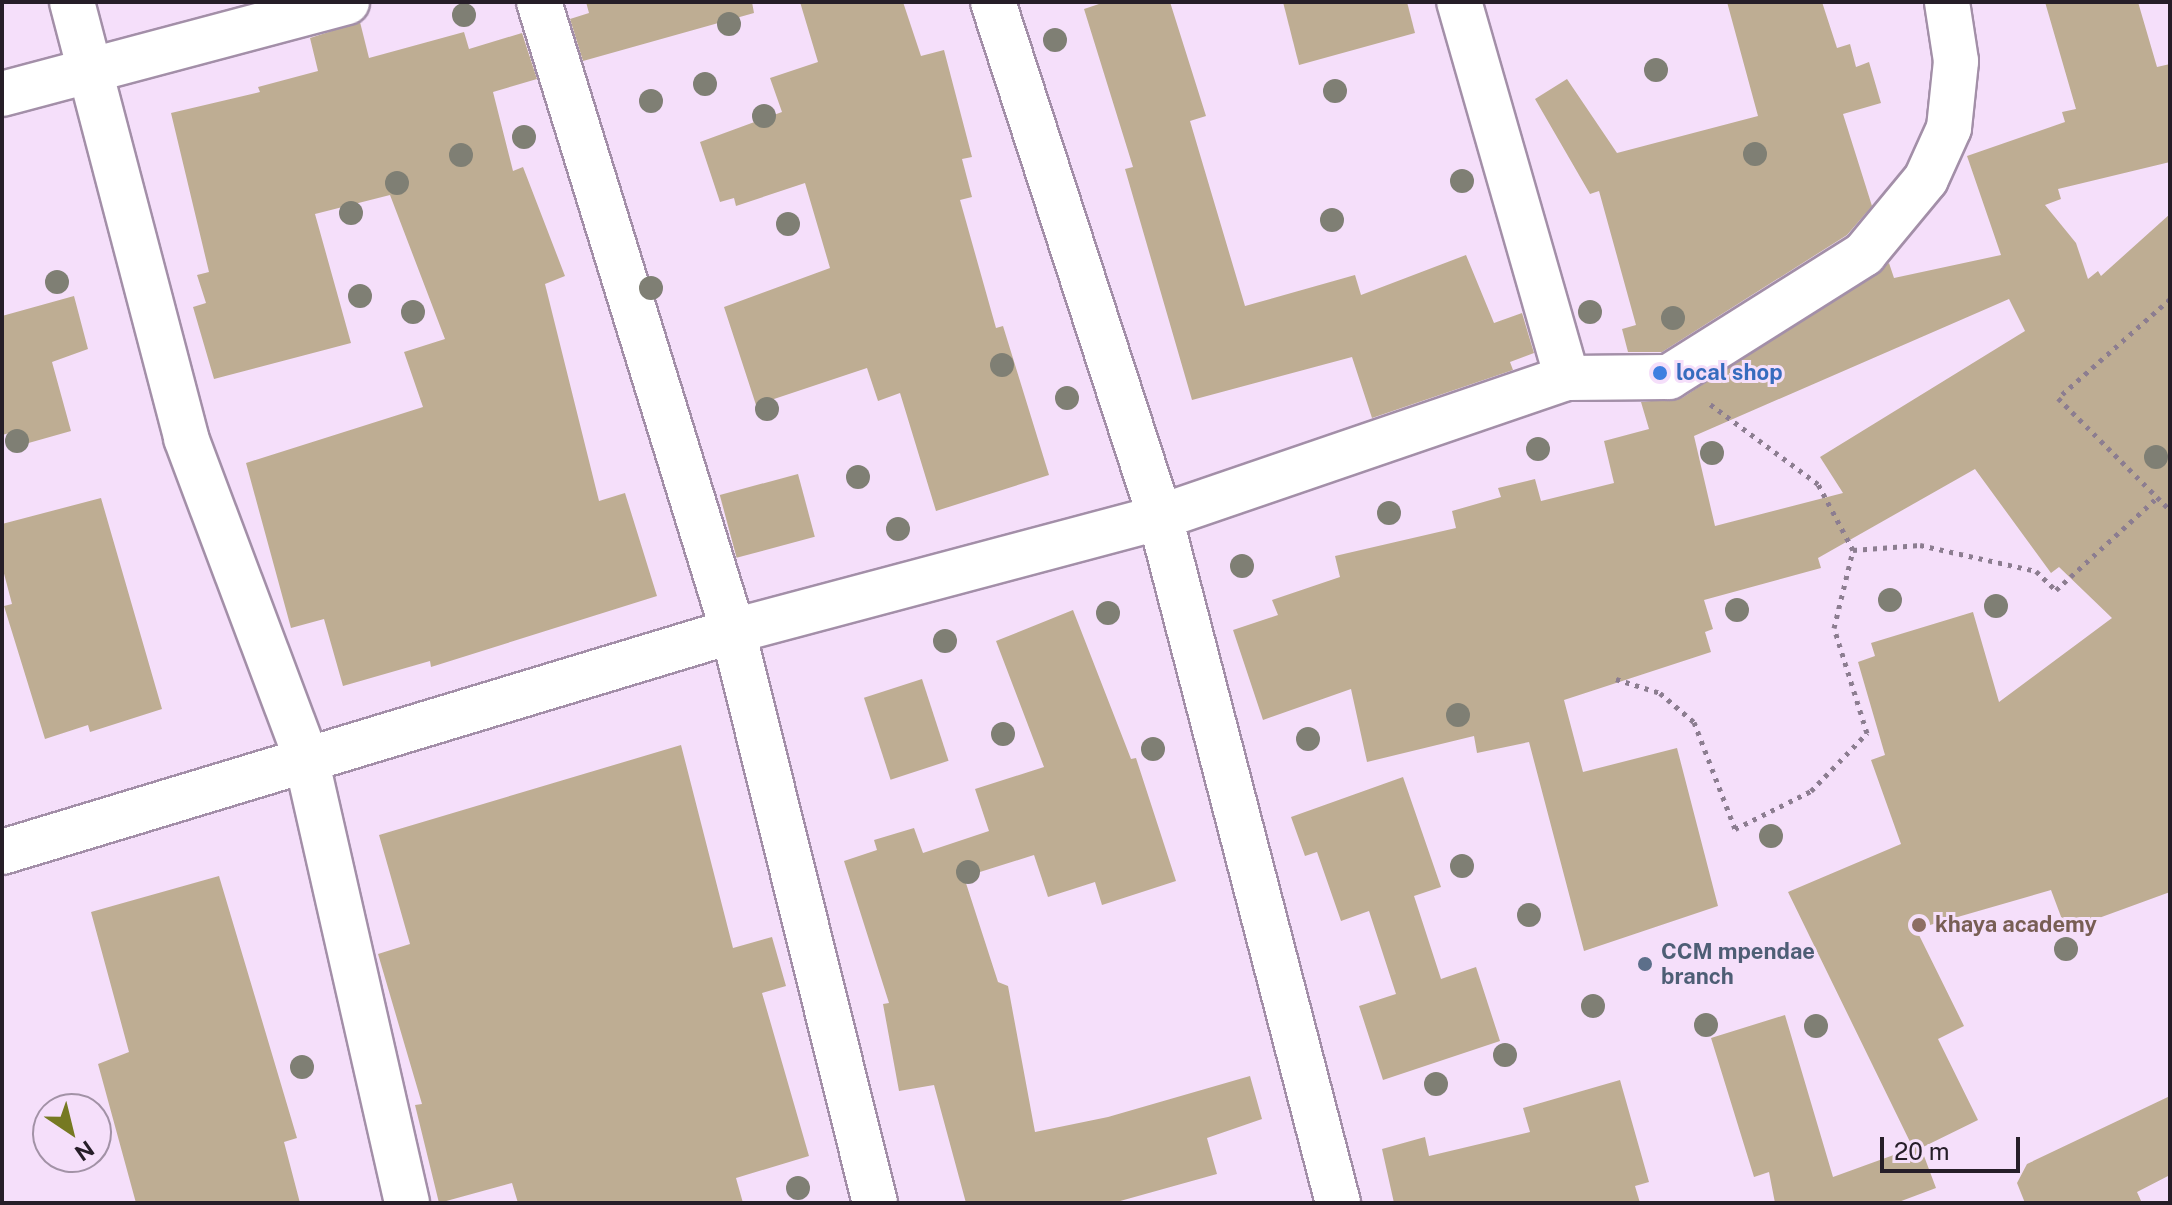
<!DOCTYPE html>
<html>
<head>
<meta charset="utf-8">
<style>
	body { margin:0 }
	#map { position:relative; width:2172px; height:1205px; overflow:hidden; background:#f5dffa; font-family:"Public Sans",sans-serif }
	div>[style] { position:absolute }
	.building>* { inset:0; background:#bead93; transform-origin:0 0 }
	.path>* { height:5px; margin-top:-2.5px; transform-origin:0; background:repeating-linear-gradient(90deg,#8c7d90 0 4px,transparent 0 10px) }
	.roads { filter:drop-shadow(2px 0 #a38fa8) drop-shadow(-2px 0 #a38fa8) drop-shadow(0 2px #a38fa8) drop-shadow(0 -2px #a38fa8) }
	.minor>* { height:44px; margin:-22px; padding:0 22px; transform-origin:22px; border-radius:22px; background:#fff }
	.trees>* { width:24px; height:24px; margin:-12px; border-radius:50%; background:#7f7f74 }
	.dots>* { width:22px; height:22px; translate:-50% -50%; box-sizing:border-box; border:4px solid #f5dffa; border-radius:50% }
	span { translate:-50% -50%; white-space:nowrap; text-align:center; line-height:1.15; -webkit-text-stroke:6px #f5dffa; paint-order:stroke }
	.shop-label { font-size:22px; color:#366cbe; font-weight:700 }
	.left { translate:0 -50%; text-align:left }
	.education-label { font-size:22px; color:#785e54; font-weight:700 }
	.service-label { font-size:22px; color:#4e5e75; font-weight:700 }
	.frame { position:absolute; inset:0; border:4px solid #261e28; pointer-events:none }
	.north { position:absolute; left:32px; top:1093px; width:80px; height:80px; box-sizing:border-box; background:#f5dffa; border:2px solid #a292a6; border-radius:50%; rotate:145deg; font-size:22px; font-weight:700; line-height:32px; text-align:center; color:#261e28 }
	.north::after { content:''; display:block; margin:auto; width:28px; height:36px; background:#767922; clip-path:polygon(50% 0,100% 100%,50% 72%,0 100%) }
	.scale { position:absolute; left:1880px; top:1137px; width:140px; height:36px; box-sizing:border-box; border:4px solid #261e28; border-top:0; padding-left:10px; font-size:24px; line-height:28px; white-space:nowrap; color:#261e28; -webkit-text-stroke:6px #f5dffa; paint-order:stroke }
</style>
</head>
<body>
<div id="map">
	<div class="building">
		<div style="clip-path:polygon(586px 2px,752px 2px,754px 13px,583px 61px,570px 19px,589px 13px)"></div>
		<div style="clip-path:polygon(800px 2px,903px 2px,921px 56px,944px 50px,972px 157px,962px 159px,972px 197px,960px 200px,996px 328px,1003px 326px,1049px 475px,936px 511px,900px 393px,878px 401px,867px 368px,756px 405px,724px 307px,830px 268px,805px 183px,736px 206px,734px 198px,720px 202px,700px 142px,782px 112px,770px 78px,818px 62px)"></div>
		<div style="clip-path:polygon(1105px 2px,1170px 2px,1206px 116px,1190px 121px,1245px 306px,1355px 275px,1361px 295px,1466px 255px,1494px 323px,1522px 313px,1534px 353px,1510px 362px,1513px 370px,1372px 418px,1352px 357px,1192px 400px,1125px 169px,1133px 167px,1084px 9px)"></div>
		<div style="clip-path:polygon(1283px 2px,1407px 2px,1415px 33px,1299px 65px)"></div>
		<div style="clip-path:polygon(1727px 2px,1822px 2px,1837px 48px,1850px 44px,1856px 67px,1869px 62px,1881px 103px,1843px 114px,1872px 206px,1847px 235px,1662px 352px,1628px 352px,1622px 329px,1636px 325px,1599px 191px,1590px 194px,1535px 99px,1567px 79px,1617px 153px,1758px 116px)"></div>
		<div style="clip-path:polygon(evenodd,2045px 2px,2138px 2px,2157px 67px,2170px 64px,2170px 162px,2058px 189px,2061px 199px,2045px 205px,2076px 243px,2088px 279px,2098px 271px,2101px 276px,2170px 214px,2170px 892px,2066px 930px,2051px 890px,1916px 929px,1964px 1026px,1938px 1039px,1978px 1120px,1921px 1148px,1936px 1188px,1896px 1203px,1775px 1203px,1769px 1172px,1754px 1177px,1711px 1038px,1785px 1015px,1833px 1177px,1913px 1148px,1788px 892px,1901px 844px,1871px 760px,1885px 755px,1858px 662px,1875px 656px,1871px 643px,1973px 612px,1999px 702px,2112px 618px,2059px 567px,2051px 573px,1975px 469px,1818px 558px,1821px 568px,1704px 600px,1713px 629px,1705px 632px,1711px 652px,1564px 700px,1583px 772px,1677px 748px,1718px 906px,1584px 951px,1529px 742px,1477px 753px,1474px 736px,1367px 762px,1351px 689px,1263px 720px,1233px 630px,1278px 615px,1272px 600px,1340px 577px,1335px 556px,1456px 528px,1452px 511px,1501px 497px,1498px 488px,1535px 479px,1541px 501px,1614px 483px,1604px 441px,1649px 429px,1641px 402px,1682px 398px,1889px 263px,1894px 278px,2001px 255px,1967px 156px,2065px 122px,2062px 112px,2076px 109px,2045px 2px,2009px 299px,2025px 331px,1820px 457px,1843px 493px,1715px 526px,1694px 436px,2009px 299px)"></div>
		<div style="clip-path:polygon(360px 22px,369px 58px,464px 32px,469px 49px,522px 33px,537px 79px,493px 92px,513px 171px,523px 167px,565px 276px,545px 284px,599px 501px,625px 493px,657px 596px,431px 667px,430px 661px,343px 686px,324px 619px,291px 628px,246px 463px,423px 407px,404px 352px,445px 339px,390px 195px,315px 214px,351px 343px,214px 379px,193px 307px,206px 303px,197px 275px,209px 272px,171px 113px,260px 92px,258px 87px,318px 71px,310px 38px)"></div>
		<div style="clip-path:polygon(74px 296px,88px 349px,52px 362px,71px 431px,25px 444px,21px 430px,2px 435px,2px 316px)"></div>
		<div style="left:798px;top:474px;width:65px;height:81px;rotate:75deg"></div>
		<div style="clip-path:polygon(101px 498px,162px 709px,90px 732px,88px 725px,45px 739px,4px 606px,12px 604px,2px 566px,2px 524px)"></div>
		<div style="clip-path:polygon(1073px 610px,1131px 759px,1136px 758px,1176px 881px,1102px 905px,1095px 882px,1048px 897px,1034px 855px,964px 877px,998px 982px,1008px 986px,1035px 1132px,1108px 1117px,1250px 1076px,1262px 1119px,1207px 1138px,1217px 1174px,1113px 1203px,966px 1203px,934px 1085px,899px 1091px,883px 1004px,889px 1003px,844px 861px,877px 850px,874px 840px,914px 828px,923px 853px,989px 831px,975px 789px,1044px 767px,996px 641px)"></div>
		<div style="left:922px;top:679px;width:86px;height:61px;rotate:72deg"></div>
		<div style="clip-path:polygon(681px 745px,733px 948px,772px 937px,786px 986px,762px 993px,809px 1156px,736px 1178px,743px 1203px,518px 1203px,512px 1183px,439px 1203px,415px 1105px,422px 1104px,378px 954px,410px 944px,379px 835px)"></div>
		<div style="clip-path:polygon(1403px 777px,1441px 887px,1414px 896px,1441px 979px,1476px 967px,1500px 1041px,1383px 1080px,1359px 1006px,1396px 994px,1369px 911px,1341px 921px,1317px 852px,1305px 856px,1291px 817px)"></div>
		<div style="clip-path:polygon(219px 876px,297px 1138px,284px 1142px,300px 1203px,136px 1203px,98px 1064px,129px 1052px,91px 912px)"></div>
		<div style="clip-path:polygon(1620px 1080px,1649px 1182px,1635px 1186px,1640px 1203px,1394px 1203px,1382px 1149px,1425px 1137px,1429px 1156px,1530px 1132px,1523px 1108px)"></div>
		<div style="clip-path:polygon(2170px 1096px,2170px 1175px,2137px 1192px,2142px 1203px,2025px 1203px,2017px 1183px,2027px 1164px)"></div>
	</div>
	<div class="path">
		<div style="left:2170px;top:299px;width:149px;rotate:138.5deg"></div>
		<div style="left:2058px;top:398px;width:158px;rotate:45deg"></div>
		<div style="left:1853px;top:550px;width:67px;rotate:-4.3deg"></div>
		<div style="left:1920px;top:545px;width:119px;rotate:12.6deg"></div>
		<div style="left:2036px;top:571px;width:28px;rotate:44deg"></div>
		<div style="left:2056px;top:590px;width:138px;rotate:-42.4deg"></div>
		<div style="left:1616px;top:679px;width:46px;rotate:17.7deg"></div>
		<div style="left:1660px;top:693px;width:45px;rotate:40.5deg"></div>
		<div style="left:1694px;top:722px;width:115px;rotate:69deg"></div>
		<div style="left:1735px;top:829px;width:85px;rotate:-26.6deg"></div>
		<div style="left:1811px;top:791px;width:81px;rotate:-46deg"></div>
		<div style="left:1867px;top:733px;width:110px;rotate:-107.4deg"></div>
		<div style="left:1834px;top:628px;width:80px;rotate:-76.3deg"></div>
		<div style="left:1853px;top:550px;width:75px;rotate:-117.9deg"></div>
		<div style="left:1818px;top:484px;width:134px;rotate:-143.5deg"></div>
	</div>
	<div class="roads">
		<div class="minor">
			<div style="left:72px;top:2px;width:451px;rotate:75.3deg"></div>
			<div style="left:186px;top:438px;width:342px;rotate:69.4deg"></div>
			<div style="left:306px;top:758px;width:456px;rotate:77.2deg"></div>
			<div style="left:539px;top:2px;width:658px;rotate:72.86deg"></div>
			<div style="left:733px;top:631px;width:589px;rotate:76.06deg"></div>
			<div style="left:993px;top:2px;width:541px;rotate:72.03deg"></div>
			<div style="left:1160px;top:517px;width:709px;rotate:75.45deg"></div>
			<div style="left:2px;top:94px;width:357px;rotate:-14.9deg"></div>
			<div style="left:1567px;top:378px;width:102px;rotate:-0.6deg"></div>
			<div style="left:1669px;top:377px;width:231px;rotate:-32.2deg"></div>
			<div style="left:1864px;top:254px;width:97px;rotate:-50.4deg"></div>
			<div style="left:1926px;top:179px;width:56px;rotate:-65.7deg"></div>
			<div style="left:1949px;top:128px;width:67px;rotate:-84deg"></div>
			<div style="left:1956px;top:61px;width:60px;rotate:-98.7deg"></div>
			<div style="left:2px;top:852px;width:764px;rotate:-16.82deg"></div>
			<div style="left:733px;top:631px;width:442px;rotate:-14.9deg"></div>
			<div style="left:1160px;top:517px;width:430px;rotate:-18.9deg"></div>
			<div style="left:1567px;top:378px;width:391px;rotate:-106deg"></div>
		</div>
	</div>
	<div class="trees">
		<div style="left:464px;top:15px"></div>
		<div style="left:729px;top:24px"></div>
		<div style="left:1055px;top:40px"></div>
		<div style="left:1656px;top:70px"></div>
		<div style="left:705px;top:84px"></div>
		<div style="left:1335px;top:91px"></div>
		<div style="left:651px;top:101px"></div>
		<div style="left:764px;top:116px"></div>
		<div style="left:524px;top:137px"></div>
		<div style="left:1755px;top:154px"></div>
		<div style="left:461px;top:155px"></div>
		<div style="left:1462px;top:181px"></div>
		<div style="left:397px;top:183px"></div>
		<div style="left:351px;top:213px"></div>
		<div style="left:1332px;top:220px"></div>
		<div style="left:788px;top:224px"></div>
		<div style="left:57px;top:282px"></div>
		<div style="left:651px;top:288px"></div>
		<div style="left:360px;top:296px"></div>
		<div style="left:413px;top:312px"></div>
		<div style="left:1590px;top:312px"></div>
		<div style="left:1673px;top:318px"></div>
		<div style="left:1002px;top:365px"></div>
		<div style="left:1067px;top:398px"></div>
		<div style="left:767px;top:409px"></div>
		<div style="left:17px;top:441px"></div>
		<div style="left:1538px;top:449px"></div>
		<div style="left:1712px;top:453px"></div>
		<div style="left:2156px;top:457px"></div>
		<div style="left:858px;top:477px"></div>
		<div style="left:1389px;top:513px"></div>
		<div style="left:898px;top:529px"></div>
		<div style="left:1242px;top:566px"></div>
		<div style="left:1890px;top:600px"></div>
		<div style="left:1996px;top:606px"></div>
		<div style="left:1737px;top:610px"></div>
		<div style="left:1108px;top:613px"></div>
		<div style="left:945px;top:641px"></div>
		<div style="left:1458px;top:715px"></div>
		<div style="left:1003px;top:734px"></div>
		<div style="left:1308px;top:739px"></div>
		<div style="left:1153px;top:749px"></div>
		<div style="left:1771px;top:836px"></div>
		<div style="left:1462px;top:866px"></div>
		<div style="left:968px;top:872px"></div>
		<div style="left:1529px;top:915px"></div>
		<div style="left:2066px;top:949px"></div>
		<div style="left:1593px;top:1006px"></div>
		<div style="left:1706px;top:1025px"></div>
		<div style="left:1816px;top:1026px"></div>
		<div style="left:1505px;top:1055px"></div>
		<div style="left:302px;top:1067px"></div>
		<div style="left:1436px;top:1084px"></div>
		<div style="left:798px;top:1188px"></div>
	</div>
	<div class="dots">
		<div style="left:1660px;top:373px;background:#3f7fe0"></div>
		<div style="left:1919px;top:925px;background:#8d6e63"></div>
		<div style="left:1645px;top:964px;background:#5c6f8a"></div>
	</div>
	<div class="shop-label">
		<span class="left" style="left:1676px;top:373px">local shop</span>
	</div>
	<div class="education-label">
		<span class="left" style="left:1935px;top:925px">khaya academy</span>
	</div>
	<div class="service-label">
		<span class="left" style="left:1661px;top:964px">CCM mpendae<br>branch</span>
	</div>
	<div class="frame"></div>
	<div class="north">N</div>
	<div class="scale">20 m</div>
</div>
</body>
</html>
